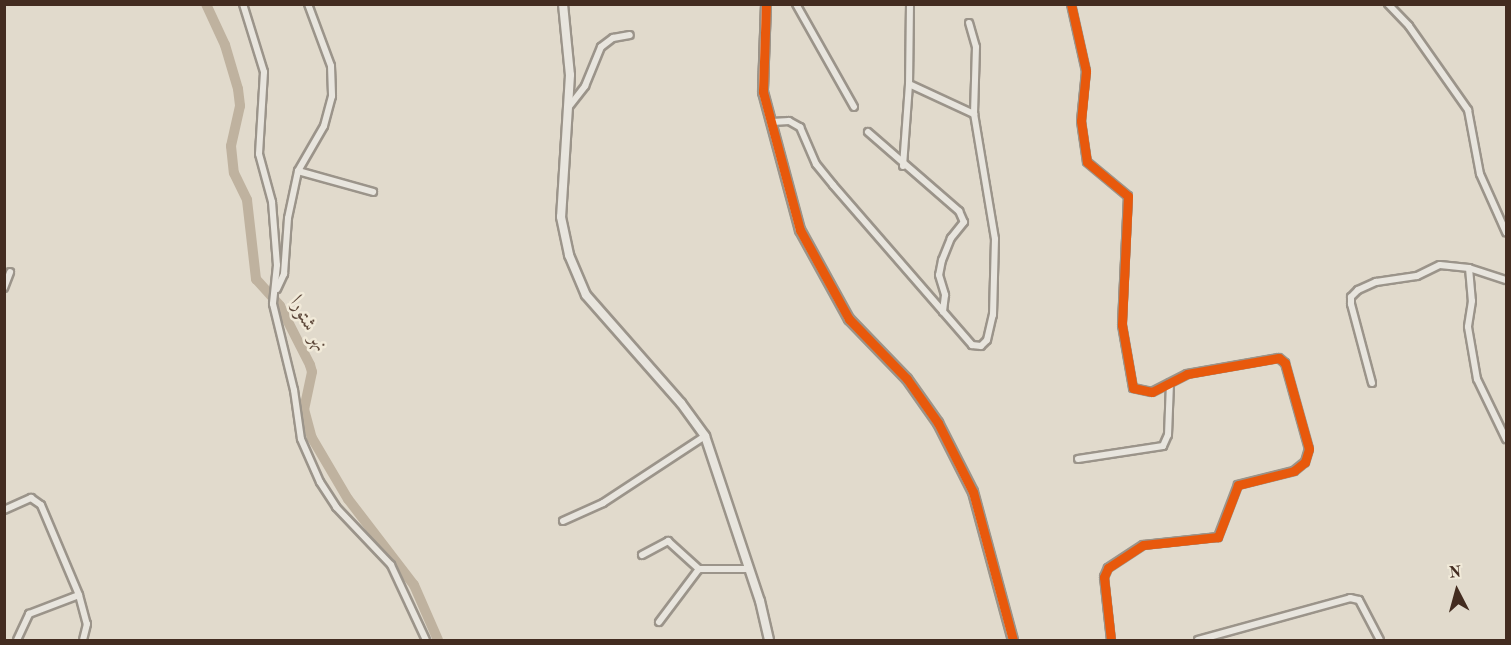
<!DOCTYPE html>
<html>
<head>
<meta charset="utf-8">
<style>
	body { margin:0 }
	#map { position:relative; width:1511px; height:645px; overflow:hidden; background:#e1dacc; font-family:"Old Standard TT",Amiri,serif }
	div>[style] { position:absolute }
	.river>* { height:10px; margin:-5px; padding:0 5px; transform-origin:5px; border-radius:5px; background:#bfb29f }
	.roads { filter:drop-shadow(2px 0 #9b948a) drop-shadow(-2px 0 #9b948a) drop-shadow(0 2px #9b948a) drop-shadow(0 -2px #9b948a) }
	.minor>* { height:6px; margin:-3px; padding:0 3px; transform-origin:3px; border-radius:3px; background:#e8e5de }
	.tertiary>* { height:8px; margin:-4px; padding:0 4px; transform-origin:4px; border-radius:4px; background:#e8e5de }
	.cycleway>* { height:9px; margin:-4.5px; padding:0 4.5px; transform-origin:4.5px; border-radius:4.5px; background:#e8590c }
	span { translate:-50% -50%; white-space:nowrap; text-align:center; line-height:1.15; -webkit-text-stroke:5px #f1ead9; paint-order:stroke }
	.water-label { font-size:20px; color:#5e493b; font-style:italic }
	.frame { position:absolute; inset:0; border:6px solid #432c20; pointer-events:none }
	.north { position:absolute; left:1427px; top:561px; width:60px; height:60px; -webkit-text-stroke:4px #f1ead9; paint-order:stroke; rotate:354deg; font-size:16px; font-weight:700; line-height:24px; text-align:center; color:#432c20 }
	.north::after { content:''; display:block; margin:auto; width:21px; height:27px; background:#432c20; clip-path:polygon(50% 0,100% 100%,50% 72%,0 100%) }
</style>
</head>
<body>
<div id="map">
	<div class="river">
		<div style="left:206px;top:4px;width:45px;rotate:65.1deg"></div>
		<div style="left:225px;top:45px;width:46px;rotate:73.5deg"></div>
		<div style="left:238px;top:89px;width:17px;rotate:83deg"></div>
		<div style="left:240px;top:106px;width:41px;rotate:102.7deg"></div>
		<div style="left:231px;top:146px;width:27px;rotate:84deg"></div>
		<div style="left:234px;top:173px;width:30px;rotate:64deg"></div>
		<div style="left:247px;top:200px;width:80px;rotate:83.5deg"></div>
		<div style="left:256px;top:279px;width:36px;rotate:48deg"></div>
		<div style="left:280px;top:306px;width:66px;rotate:63deg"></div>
		<div style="left:310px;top:365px;width:7px;rotate:74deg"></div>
		<div style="left:312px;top:372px;width:38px;rotate:102deg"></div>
		<div style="left:304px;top:409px;width:30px;rotate:75deg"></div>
		<div style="left:312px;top:438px;width:71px;rotate:59.5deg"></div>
		<div style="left:348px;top:499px;width:108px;rotate:52.5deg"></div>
		<div style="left:414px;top:585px;width:60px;rotate:66.4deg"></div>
	</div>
	<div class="roads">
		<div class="minor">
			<div style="left:243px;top:4px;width:71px;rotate:72.8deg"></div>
			<div style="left:264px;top:72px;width:82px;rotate:93.5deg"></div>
			<div style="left:259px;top:154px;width:50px;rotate:74.8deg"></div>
			<div style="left:272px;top:202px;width:63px;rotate:85.5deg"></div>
			<div style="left:277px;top:265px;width:39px;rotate:96deg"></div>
			<div style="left:273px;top:304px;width:89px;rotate:76.3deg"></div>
			<div style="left:294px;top:390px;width:49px;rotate:81.9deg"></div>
			<div style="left:301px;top:439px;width:47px;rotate:66.2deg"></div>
			<div style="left:320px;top:482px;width:30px;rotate:57deg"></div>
			<div style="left:336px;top:507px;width:80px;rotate:46.5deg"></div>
			<div style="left:391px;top:565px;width:83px;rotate:65deg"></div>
			<div style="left:308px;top:4px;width:66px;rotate:69.6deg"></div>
			<div style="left:331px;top:66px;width:30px;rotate:88deg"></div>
			<div style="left:332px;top:96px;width:31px;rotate:105deg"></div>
			<div style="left:324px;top:126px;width:52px;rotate:120deg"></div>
			<div style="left:298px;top:171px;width:78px;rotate:15.6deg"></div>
			<div style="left:796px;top:4px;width:118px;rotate:60.6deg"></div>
			<div style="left:910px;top:4px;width:80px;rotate:90.7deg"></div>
			<div style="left:909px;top:84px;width:72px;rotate:24.8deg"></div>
			<div style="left:1071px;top:4px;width:69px;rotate:77.4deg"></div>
			<div style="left:1086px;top:71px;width:50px;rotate:95.7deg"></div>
			<div style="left:1081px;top:121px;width:41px;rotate:81.7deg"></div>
			<div style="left:1087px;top:162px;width:53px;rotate:39.7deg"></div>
			<div style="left:1128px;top:196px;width:129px;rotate:92.7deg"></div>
			<div style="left:1122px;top:325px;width:64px;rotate:80.1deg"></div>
			<div style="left:1133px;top:388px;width:19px;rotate:12deg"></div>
			<div style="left:1152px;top:392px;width:39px;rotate:-27deg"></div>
			<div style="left:1187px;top:374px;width:93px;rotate:-9.9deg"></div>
			<div style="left:1279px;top:358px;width:8px;rotate:40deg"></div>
			<div style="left:1285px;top:363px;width:89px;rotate:74.4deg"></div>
			<div style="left:1309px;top:449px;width:14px;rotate:107deg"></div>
			<div style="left:1305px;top:462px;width:14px;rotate:141deg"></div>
			<div style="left:1294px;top:471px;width:58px;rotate:166deg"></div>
			<div style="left:1238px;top:485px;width:56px;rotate:111deg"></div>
			<div style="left:1218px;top:537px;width:75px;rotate:173.9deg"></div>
			<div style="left:1143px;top:545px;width:42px;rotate:146.7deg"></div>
			<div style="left:1108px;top:568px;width:10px;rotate:114deg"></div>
			<div style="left:1104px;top:577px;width:63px;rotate:83.7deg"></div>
			<div style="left:1388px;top:4px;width:30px;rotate:46deg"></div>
			<div style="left:1409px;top:26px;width:103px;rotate:54.9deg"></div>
			<div style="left:1468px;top:110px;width:65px;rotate:79.4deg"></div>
			<div style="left:1480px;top:174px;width:64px;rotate:65.9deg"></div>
			<div style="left:568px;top:108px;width:28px;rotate:-52deg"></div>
			<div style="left:585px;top:86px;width:42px;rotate:-67.7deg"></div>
			<div style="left:601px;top:47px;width:15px;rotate:-37deg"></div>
			<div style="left:613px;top:38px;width:17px;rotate:-10deg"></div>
			<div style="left:772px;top:122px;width:17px;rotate:-3deg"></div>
			<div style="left:789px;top:121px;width:13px;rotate:29deg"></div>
			<div style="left:800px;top:127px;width:40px;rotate:66.6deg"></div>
			<div style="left:816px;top:164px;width:27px;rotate:51deg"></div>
			<div style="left:833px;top:185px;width:212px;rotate:49deg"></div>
			<div style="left:972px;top:345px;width:9px;rotate:6deg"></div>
			<div style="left:981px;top:346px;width:8px;rotate:-45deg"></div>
			<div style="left:987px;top:340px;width:26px;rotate:-77deg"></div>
			<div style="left:993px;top:315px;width:76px;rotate:-88.5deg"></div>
			<div style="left:995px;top:239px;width:127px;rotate:-99.5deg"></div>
			<div style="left:974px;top:114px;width:67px;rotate:-88.3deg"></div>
			<div style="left:976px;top:47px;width:25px;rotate:-106deg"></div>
			<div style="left:868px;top:132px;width:121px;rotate:41deg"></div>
			<div style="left:959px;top:211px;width:12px;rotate:66deg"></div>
			<div style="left:964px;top:222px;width:21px;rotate:129deg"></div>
			<div style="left:951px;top:238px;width:24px;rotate:112deg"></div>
			<div style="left:942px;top:260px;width:15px;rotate:101deg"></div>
			<div style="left:939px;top:275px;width:21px;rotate:73deg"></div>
			<div style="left:945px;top:295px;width:17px;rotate:97deg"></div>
			<div style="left:903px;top:166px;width:82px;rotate:-85.8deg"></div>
			<div style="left:1469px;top:268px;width:33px;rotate:85deg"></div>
			<div style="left:1472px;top:301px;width:26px;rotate:99deg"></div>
			<div style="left:1468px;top:327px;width:53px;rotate:80.2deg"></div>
			<div style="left:1477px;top:379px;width:67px;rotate:64.2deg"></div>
			<div style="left:4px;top:288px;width:17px;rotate:-69deg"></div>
			<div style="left:277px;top:289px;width:17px;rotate:-65deg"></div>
			<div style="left:284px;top:274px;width:56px;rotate:-85.9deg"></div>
			<div style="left:288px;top:218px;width:48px;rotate:-78deg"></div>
			<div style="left:1372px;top:383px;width:82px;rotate:-104.9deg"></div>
			<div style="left:1351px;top:304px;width:7px;rotate:-90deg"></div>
			<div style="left:1351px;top:297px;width:10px;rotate:-45deg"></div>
			<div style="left:1358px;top:290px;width:20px;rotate:-24deg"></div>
			<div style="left:1376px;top:282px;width:41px;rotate:-8.3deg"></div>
			<div style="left:1417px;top:276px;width:25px;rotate:-26deg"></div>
			<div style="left:1440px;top:265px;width:29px;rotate:6deg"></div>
			<div style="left:1469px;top:268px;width:39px;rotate:18deg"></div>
			<div style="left:1078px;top:459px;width:86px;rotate:-8.7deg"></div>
			<div style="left:1163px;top:446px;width:12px;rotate:-66deg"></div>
			<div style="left:1168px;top:435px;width:52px;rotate:-87.8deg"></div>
			<div style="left:4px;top:510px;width:30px;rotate:-24deg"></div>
			<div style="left:31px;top:498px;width:12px;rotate:35deg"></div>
			<div style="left:41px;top:505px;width:98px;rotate:67.1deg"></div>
			<div style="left:79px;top:595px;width:30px;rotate:75deg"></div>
			<div style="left:87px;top:624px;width:16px;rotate:104deg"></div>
			<div style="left:563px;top:521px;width:44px;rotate:-24.2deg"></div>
			<div style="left:603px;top:503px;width:122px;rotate:-33.3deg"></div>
			<div style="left:642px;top:555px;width:30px;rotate:-28deg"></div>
			<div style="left:668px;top:541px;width:42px;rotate:42.1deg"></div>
			<div style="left:659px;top:622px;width:66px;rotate:-53deg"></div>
			<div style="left:699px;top:569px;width:49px"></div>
			<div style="left:17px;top:640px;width:29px;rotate:-65deg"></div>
			<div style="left:29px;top:614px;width:53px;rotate:-20.8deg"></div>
			<div style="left:1198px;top:640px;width:158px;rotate:-15.4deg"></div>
			<div style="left:1350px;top:598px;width:9px;rotate:13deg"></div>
			<div style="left:1359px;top:600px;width:45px;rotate:62.3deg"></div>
		</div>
		<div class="tertiary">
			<div style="left:563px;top:4px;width:71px;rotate:84.4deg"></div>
			<div style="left:570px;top:75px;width:142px;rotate:93.6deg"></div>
			<div style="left:561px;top:217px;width:39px;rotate:78deg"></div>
			<div style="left:569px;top:255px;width:43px;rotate:67deg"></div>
			<div style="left:586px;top:295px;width:144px;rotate:48.7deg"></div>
			<div style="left:681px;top:403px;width:41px;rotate:54deg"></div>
			<div style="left:705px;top:436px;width:174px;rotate:71.6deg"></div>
			<div style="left:760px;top:601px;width:40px;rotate:77deg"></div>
			<div style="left:766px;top:4px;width:88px;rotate:92deg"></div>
			<div style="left:763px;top:92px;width:143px;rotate:75deg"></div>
			<div style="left:800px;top:230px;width:102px;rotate:61.2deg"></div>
			<div style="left:849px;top:319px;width:83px;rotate:46deg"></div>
			<div style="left:907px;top:379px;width:54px;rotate:54.8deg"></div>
			<div style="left:938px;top:423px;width:77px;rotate:63.1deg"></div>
			<div style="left:973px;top:492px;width:153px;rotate:74.9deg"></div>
		</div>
	</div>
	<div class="cycleway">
		<div style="left:766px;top:4px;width:88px;rotate:92deg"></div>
		<div style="left:763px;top:92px;width:143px;rotate:75deg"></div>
		<div style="left:800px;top:230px;width:102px;rotate:61.2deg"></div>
		<div style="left:849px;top:319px;width:83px;rotate:46deg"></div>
		<div style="left:907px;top:379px;width:54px;rotate:54.8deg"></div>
		<div style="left:938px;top:423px;width:77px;rotate:63.1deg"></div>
		<div style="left:973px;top:492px;width:153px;rotate:74.9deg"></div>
		<div style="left:1071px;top:4px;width:69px;rotate:77.4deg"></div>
		<div style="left:1086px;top:71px;width:50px;rotate:95.7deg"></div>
		<div style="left:1081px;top:121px;width:41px;rotate:81.7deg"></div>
		<div style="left:1087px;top:162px;width:53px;rotate:39.7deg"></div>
		<div style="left:1128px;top:196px;width:129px;rotate:92.7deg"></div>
		<div style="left:1122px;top:325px;width:64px;rotate:80.1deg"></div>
		<div style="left:1133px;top:388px;width:19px;rotate:12deg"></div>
		<div style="left:1152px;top:392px;width:39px;rotate:-27deg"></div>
		<div style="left:1187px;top:374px;width:93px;rotate:-9.9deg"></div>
		<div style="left:1279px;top:358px;width:8px;rotate:40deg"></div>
		<div style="left:1285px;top:363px;width:89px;rotate:74.4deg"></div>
		<div style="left:1309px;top:449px;width:14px;rotate:107deg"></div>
		<div style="left:1305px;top:462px;width:14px;rotate:141deg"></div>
		<div style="left:1294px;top:471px;width:58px;rotate:166deg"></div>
		<div style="left:1238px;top:485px;width:56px;rotate:111deg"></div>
		<div style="left:1218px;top:537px;width:75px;rotate:173.9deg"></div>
		<div style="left:1143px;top:545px;width:42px;rotate:146.7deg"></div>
		<div style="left:1108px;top:568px;width:10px;rotate:114deg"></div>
		<div style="left:1104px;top:577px;width:63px;rotate:83.7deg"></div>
	</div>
	<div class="water-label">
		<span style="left:308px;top:325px;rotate:62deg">نهر شتورا</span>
	</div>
	<div class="frame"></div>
	<div class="north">N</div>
</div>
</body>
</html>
